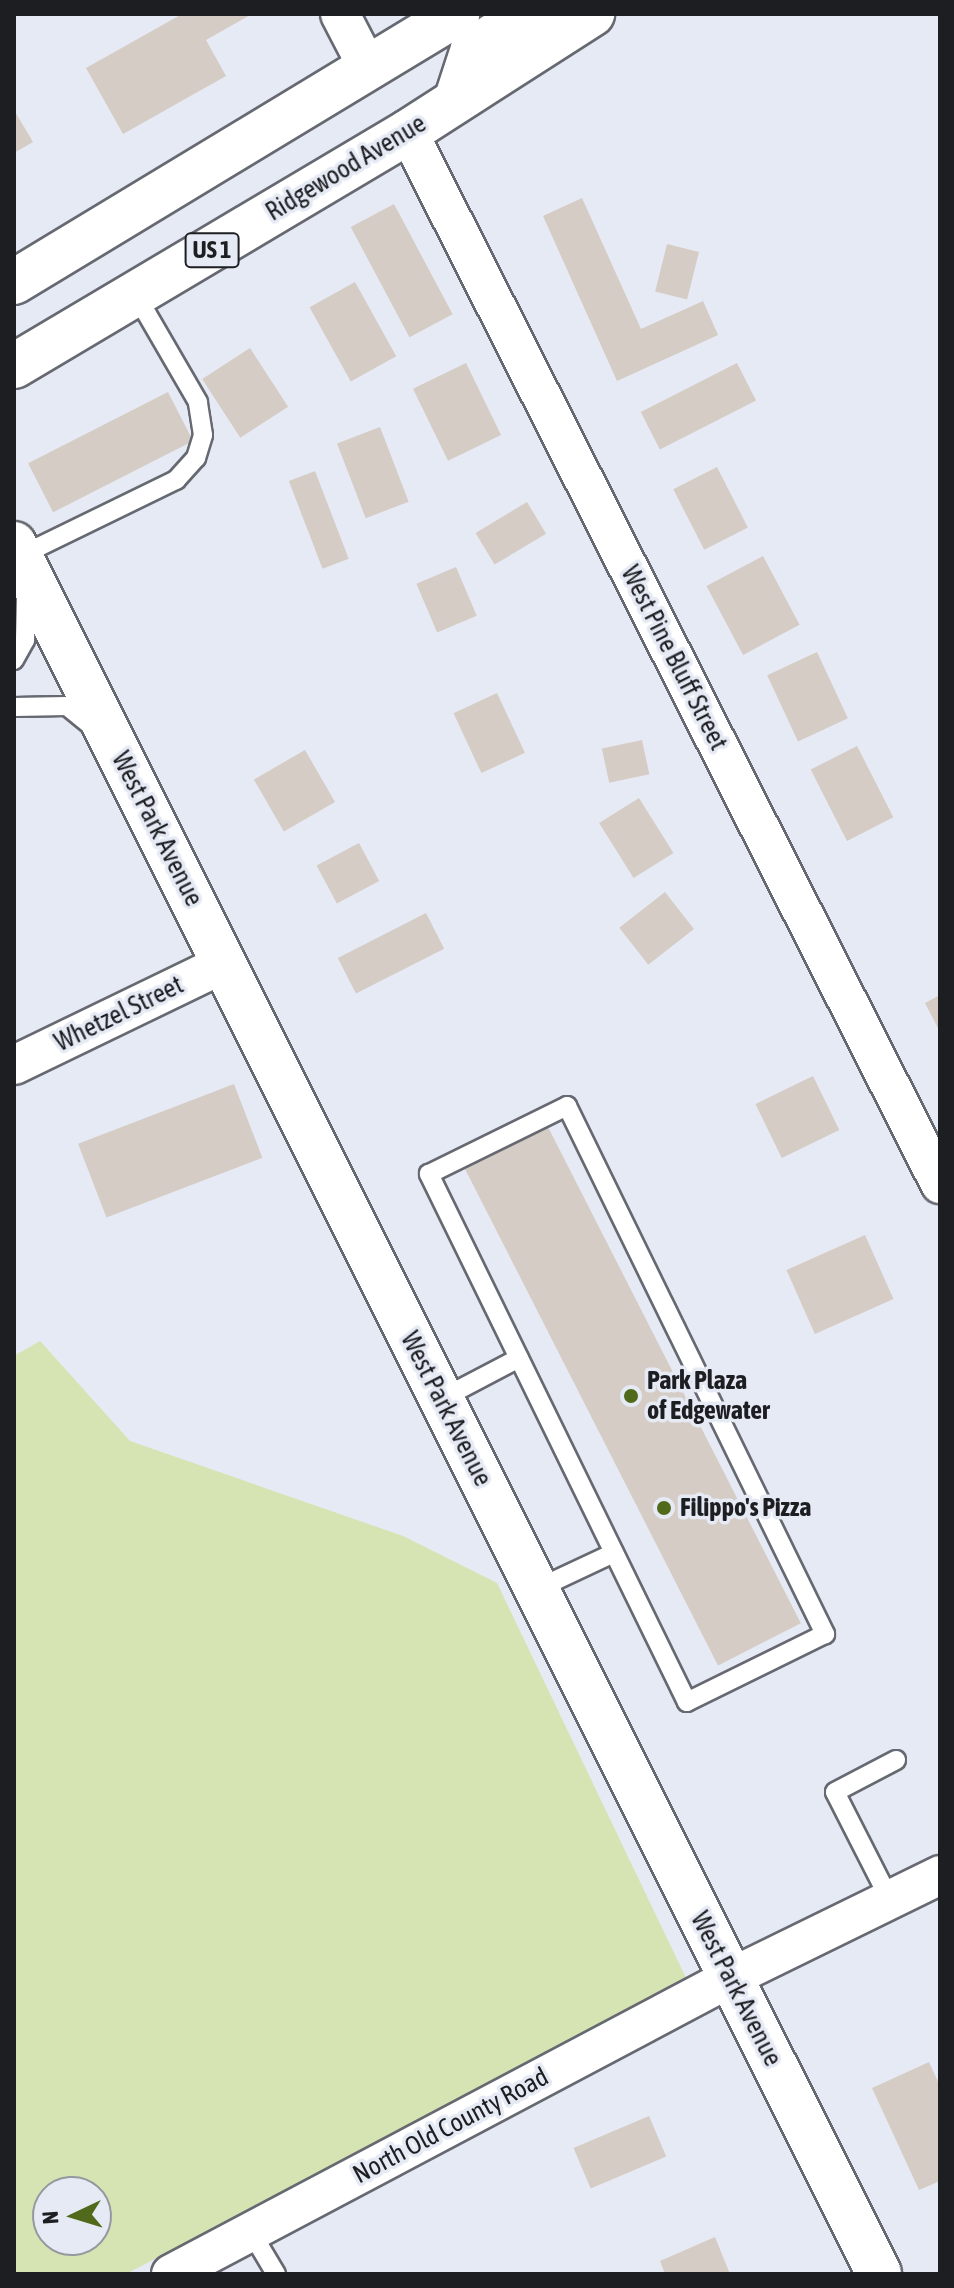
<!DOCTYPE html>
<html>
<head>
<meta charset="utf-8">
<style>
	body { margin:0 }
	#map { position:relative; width:954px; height:2288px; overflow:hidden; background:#e6eaf4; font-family:"Asap Condensed",sans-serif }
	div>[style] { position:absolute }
	.green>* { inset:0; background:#d6e3b2 }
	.building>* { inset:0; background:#d5ccc5; transform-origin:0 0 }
	.roads { filter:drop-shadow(2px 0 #666971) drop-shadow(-2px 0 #666971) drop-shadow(0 2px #666971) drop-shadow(0 -2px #666971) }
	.service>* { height:18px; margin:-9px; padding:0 9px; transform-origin:9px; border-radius:9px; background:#fff }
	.minor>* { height:38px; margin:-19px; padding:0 19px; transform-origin:19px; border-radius:19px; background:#fff }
	.tertiary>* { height:44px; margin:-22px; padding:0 22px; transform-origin:22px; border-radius:22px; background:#fff }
	.primary>* { height:44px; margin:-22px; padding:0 22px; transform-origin:22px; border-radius:22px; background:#fff }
	.dots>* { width:22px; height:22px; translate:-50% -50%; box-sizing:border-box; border:4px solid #e6eaf4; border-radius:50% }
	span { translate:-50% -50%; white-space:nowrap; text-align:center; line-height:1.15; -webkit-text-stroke:7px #e6eaf4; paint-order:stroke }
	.shield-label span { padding:2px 6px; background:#e6eaf4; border:2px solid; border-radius:6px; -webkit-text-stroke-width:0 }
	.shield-label { font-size:24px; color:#1d1e22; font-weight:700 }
	.street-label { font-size:26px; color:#1d1e22 }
	.poi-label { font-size:26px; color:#1d1e22; font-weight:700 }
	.left { translate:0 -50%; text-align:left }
	.frame { position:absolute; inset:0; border:16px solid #1d1e22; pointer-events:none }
	.north { position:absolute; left:32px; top:2176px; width:80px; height:80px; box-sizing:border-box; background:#e6eaf4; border:2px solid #9698a0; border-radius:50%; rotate:266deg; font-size:22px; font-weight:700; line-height:32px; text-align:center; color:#1d1e22 }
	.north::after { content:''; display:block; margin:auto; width:28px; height:36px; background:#50691a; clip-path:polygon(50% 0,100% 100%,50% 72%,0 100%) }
</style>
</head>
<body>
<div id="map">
	<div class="green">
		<div style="clip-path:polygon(evenodd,40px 1341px,130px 1441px,403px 1536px,497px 1583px,687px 1980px,126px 2274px,14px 2274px,14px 1356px,40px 1341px,48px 2192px,96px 2192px,96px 2240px,48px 2240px,48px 2192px)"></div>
	</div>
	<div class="building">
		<div style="clip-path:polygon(182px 14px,252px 14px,206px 40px,226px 76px,123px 134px,86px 68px)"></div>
		<div style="clip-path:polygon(14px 110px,33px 142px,14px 153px)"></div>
		<div style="clip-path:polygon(582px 198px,641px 329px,703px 301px,718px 335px,617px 381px,543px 216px)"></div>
		<div style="left:394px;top:204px;width:125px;height:49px;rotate:62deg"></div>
		<div style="left:667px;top:244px;width:33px;height:49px;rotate:14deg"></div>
		<div style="left:355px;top:282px;width:85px;height:52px;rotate:61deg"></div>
		<div style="left:250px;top:348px;width:70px;height:57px;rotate:57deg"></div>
		<div style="left:466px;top:363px;width:80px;height:59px;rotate:64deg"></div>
		<div style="left:737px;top:363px;width:42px;height:108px;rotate:63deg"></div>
		<div style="left:168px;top:392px;width:55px;height:157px;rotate:63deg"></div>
		<div style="left:380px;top:427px;width:80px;height:46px;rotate:69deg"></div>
		<div style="left:717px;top:467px;width:68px;height:49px;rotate:63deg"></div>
		<div style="left:315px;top:471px;width:94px;height:28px;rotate:69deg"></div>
		<div style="left:527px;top:502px;width:37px;height:60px;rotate:59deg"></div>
		<div style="left:763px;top:556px;width:78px;height:64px;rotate:62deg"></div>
		<div style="left:456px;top:567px;width:53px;height:43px;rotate:67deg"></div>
		<div style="left:817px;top:652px;width:73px;height:55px;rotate:65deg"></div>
		<div style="left:497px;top:693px;width:66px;height:48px;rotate:65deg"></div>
		<div style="left:642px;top:740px;width:35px;height:41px;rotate:78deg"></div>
		<div style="left:857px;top:746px;width:80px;height:52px;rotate:63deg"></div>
		<div style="left:305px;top:750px;width:60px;height:59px;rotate:60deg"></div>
		<div style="left:639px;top:798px;width:65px;height:47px;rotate:58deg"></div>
		<div style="left:359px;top:843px;width:43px;height:48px;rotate:62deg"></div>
		<div style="left:665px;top:892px;width:47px;height:58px;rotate:52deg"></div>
		<div style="left:426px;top:913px;width:40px;height:99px;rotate:63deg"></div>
		<div style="clip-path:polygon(940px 995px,940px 1032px,925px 1003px)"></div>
		<div style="left:813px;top:1076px;width:60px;height:64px;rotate:64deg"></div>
		<div style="left:234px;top:1084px;width:79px;height:167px;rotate:69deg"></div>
		<div style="left:548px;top:1127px;width:557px;height:93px;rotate:63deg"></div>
		<div style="left:865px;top:1235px;width:70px;height:86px;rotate:66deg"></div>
		<div style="clip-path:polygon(929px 2062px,940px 2086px,940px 2181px,919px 2190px,872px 2088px)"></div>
		<div style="left:649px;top:2116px;width:44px;height:82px;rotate:67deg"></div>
		<div style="clip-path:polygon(715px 2237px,730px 2274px,665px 2274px,660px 2261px)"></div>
	</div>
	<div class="roads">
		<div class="service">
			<div style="left:20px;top:556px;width:174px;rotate:-26deg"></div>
			<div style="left:176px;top:480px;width:30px;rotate:-48deg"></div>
			<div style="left:196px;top:458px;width:24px;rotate:-73deg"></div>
			<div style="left:203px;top:435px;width:33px;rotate:-99deg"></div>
			<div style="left:198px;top:402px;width:124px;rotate:-120.1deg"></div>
			<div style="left:14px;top:660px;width:23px;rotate:-61deg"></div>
			<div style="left:25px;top:640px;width:43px;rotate:-88.7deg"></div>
			<div style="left:14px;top:707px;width:53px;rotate:-1.1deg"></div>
			<div style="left:67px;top:706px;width:32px;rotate:39deg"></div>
			<div style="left:567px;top:1106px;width:588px;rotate:63.96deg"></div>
			<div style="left:825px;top:1634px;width:154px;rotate:153.8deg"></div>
			<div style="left:687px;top:1702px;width:588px;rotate:-116.04deg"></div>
			<div style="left:429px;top:1174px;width:154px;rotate:-26.2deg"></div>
			<div style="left:441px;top:1399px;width:88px;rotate:-27.7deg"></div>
			<div style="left:537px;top:1589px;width:85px;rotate:-25.1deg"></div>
			<div style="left:890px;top:1900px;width:121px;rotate:-117deg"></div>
			<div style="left:835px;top:1792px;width:69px;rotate:-27.7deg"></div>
			<div style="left:251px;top:2232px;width:49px;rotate:59.2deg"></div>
		</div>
		<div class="minor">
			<div style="left:340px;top:14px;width:63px;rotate:62.6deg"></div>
			<div style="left:408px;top:132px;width:1179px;rotate:63.17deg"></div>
			<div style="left:14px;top:1065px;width:234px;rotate:-25.8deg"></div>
			<div style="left:171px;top:2274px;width:633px;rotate:-27.9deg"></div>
			<div style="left:730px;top:1978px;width:234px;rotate:-26.1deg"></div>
		</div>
		<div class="tertiary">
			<div style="left:14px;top:544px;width:1934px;rotate:63.43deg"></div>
		</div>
		<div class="primary">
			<div style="left:457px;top:98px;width:52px;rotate:-71.9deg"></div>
			<div style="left:473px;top:49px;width:65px;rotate:-32.5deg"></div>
			<div style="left:14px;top:282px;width:518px;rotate:-31.17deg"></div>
			<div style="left:14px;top:366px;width:458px;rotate:-30.7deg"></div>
			<div style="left:408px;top:132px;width:219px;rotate:-32.7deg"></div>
		</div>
	</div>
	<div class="dots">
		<div style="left:631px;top:1396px;background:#50691a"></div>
		<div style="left:664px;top:1508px;background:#50691a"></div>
	</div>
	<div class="shield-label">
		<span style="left:212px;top:250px">US 1</span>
	</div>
	<div class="street-label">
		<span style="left:346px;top:168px;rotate:-31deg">Ridgewood Avenue</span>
		<span style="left:674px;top:658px;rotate:63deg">West Pine Bluff Street</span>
		<span style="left:157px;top:829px;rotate:63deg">West Park Avenue</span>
		<span style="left:119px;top:1014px;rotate:-26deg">Whetzel Street</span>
		<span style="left:446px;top:1409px;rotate:63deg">West Park Avenue</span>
		<span style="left:736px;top:1989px;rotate:63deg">West Park Avenue</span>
		<span style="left:451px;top:2126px;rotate:-28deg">North Old County Road</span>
	</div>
	<div class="poi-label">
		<span class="left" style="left:647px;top:1396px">Park Plaza<br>of Edgewater</span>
		<span class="left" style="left:680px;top:1508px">Filippo's Pizza</span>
	</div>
	<div class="frame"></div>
	<div class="north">N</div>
</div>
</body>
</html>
